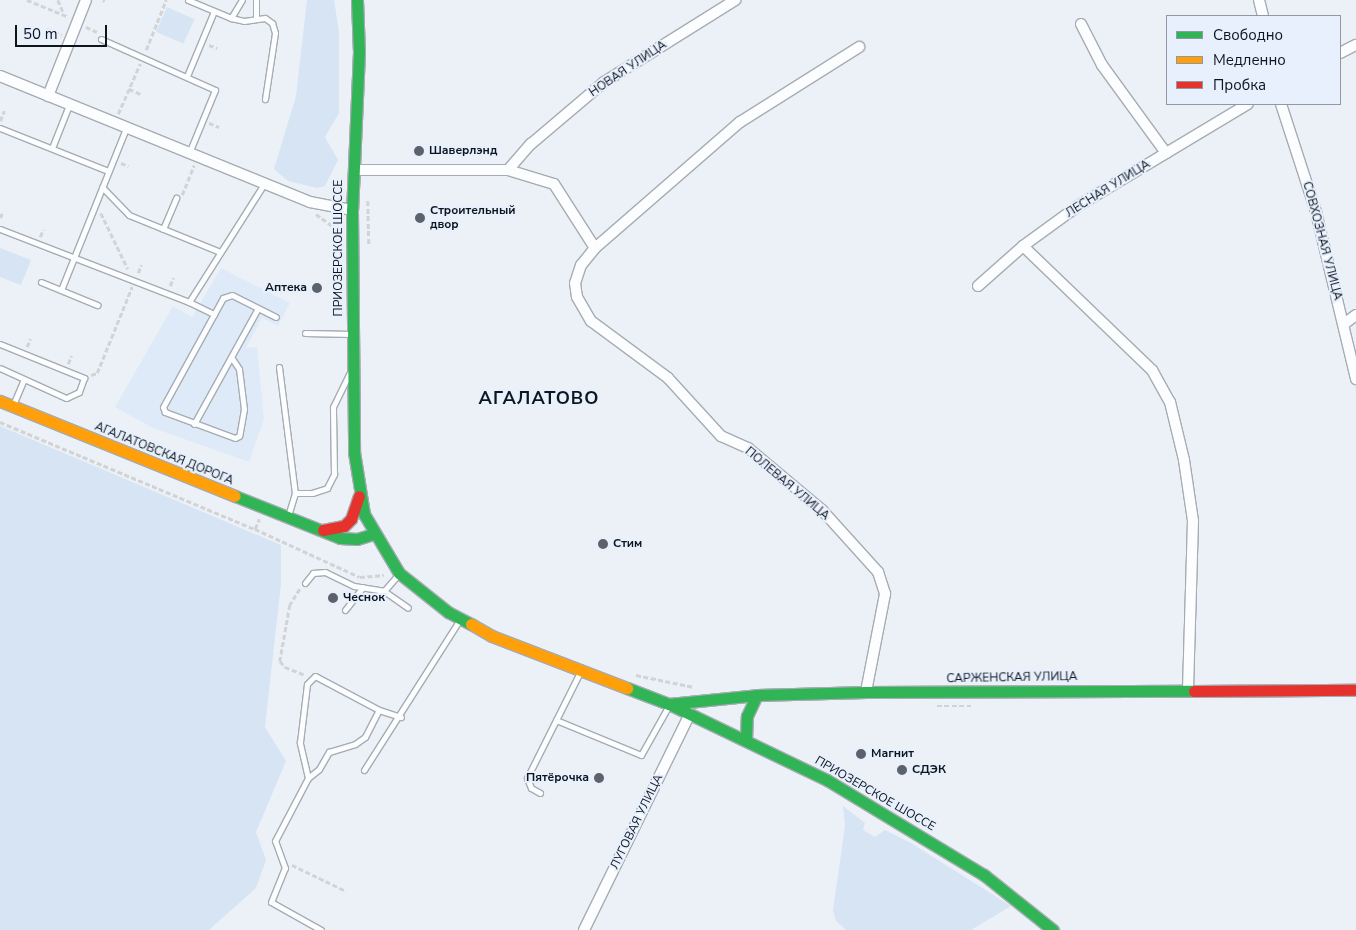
<!DOCTYPE html>
<html>
<head>
<meta charset="utf-8">
<style>
	body { margin:0 }
	#map { position:relative; width:1356px; height:930px; overflow:hidden; background:#ecf1f7; font-family:"Nunito Sans",sans-serif }
	div>[style] { position:absolute }
	.built>* { inset:0; background:#dfeaf9 }
	.green>* { inset:0; background:#d6e4f4; transform-origin:0 0 }
	.path>* { height:2.5px; margin-top:-1.25px; transform-origin:0; background:repeating-linear-gradient(90deg,#d2d3d5 0 5px,transparent 0 7.5px) }
	.roads { filter:drop-shadow(1px 0 #a6acb3) drop-shadow(-1px 0 #a6acb3) drop-shadow(0 1px #a6acb3) drop-shadow(0 -1px #a6acb3) }
	.lane>* { height:5px; margin:-2.5px; padding:0 2.5px; transform-origin:2.5px; border-radius:2.5px; background:#fcfdfe }
	.street>* { height:10px; margin:-5px; padding:0 5px; transform-origin:5px; border-radius:5px; background:#fcfdfe }
	.fast>* { height:11px; margin:-5.5px; padding:0 5.5px; transform-origin:5.5px; border-radius:5.5px; background:#30b455 }
	.slow>* { height:11px; margin:-5.5px; padding:0 5.5px; transform-origin:5.5px; border-radius:5.5px; background:#ff9f0a }
	.jam>* { height:11px; margin:-5.5px; padding:0 5.5px; transform-origin:5.5px; border-radius:5.5px; background:#e5322d }
	.dots>* { width:14px; height:14px; translate:-50% -50%; box-sizing:border-box; border:2px solid #e7f0fc; border-radius:50% }
	span { translate:-50% -50%; white-space:nowrap; text-align:center; line-height:1.15; -webkit-text-stroke:4px #e7f0fc; paint-order:stroke }
	.street-label { font-size:12px; color:#0d151f }
	.poi-label { font-size:12px; color:#0d151f; font-weight:700 }
	.left { translate:0 -50%; text-align:left }
	.right { translate:-100% -50%; text-align:right }
	.district-label { font-size:18px; color:#0d151f; font-weight:700; letter-spacing:1px }
	.legend { position:absolute; left:1166px; top:15px; width:175px; height:90px; box-sizing:border-box; background:#e7f0fc; border:1px solid #9098a4; margin:0; padding:6px 9px; list-style:none; font-size:15px; color:#0d151f }
	.legend li { display:flex; align-items:center; gap:10px; height:25px }
	.legend b { width:25px; border:1px solid #9098a4 }
	.scale { position:absolute; left:15px; top:25px; width:92px; height:22px; box-sizing:border-box; border:2px solid #0d151f; border-top:0; padding-left:6px; font-size:15px; line-height:18px; white-space:nowrap; color:#0d151f; -webkit-text-stroke:4px #e7f0fc; paint-order:stroke }
</style>
</head>
<body>
<div id="map">
	<div class="built">
		<div style="clip-path:polygon(221px 268px,290px 303px,278px 326px,262px 318px,246px 348px,257px 347px,264px 419px,249px 462px,153px 428px,115px 407px,173px 306px,192px 317px)"></div>
	</div>
	<div class="green">
		<div style="clip-path:polygon(307px 0,334px 0,339px 32px,339px 113px,325px 137px,338px 160px,325px 186px,317px 188px,288px 181px,274px 169px,296px 96px)"></div>
		<div style="left:167px;top:7px;width:30px;height:27px;rotate:24deg"></div>
		<div style="clip-path:polygon(0 248px,31px 260px,21px 285px,0 277px)"></div>
		<div style="clip-path:polygon(0 426px,281px 545px,281px 584px,265px 727px,286px 761px,256px 832px,266px 860px,256px 888px,209px 930px,0 930px)"></div>
		<div style="clip-path:polygon(843px 806px,865px 823px,863px 830px,875px 837px,885px 830px,911px 843px,1011px 906px,971px 930px,846px 930px,836px 921px,833px 910px,845px 826px)"></div>
	</div>
	<div class="path">
		<div style="left:27px;top:0;width:45px;rotate:22deg"></div>
		<div style="left:58px;top:0;width:15px;rotate:67deg"></div>
		<div style="left:103px;top:0;width:2px;rotate:27deg"></div>
		<div style="left:86px;top:27px;width:12px;rotate:24deg"></div>
		<div style="left:47px;top:29px;width:16px;rotate:22deg"></div>
		<div style="left:209px;top:45px;width:9px;rotate:21deg"></div>
		<div style="left:146px;top:50px;width:54px;rotate:-68.2deg"></div>
		<div style="left:129px;top:89px;width:13px;rotate:23deg"></div>
		<div style="left:118px;top:114px;width:55px;rotate:-66.3deg"></div>
		<div style="left:0;top:121px;width:11px;rotate:-68deg"></div>
		<div style="left:209px;top:123px;width:11px;rotate:22deg"></div>
		<div style="left:121px;top:163px;width:8px;rotate:23deg"></div>
		<div style="left:182px;top:195px;width:32px;rotate:-68deg"></div>
		<div style="left:368px;top:201px;width:43px;rotate:88.7deg"></div>
		<div style="left:101px;top:213px;width:62px;rotate:64.3deg"></div>
		<div style="left:316px;top:214px;width:27px;rotate:36deg"></div>
		<div style="left:0;top:218px;width:5px;rotate:-68deg"></div>
		<div style="left:40px;top:237px;width:8px;rotate:-67deg"></div>
		<div style="left:138px;top:273px;width:9px;rotate:-69deg"></div>
		<div style="left:170px;top:286px;width:9px;rotate:-69deg"></div>
		<div style="left:27px;top:347px;width:9px;rotate:-69deg"></div>
		<div style="left:68px;top:364px;width:9px;rotate:-69deg"></div>
		<div style="left:91px;top:375px;width:6px;rotate:-18deg"></div>
		<div style="left:97px;top:373px;width:93px;rotate:-67.9deg"></div>
		<div style="left:0;top:422px;width:277px;rotate:22.8deg"></div>
		<div style="left:255px;top:529px;width:115px;rotate:24.6deg"></div>
		<div style="left:360px;top:577px;width:24px;rotate:-5deg"></div>
		<div style="left:255px;top:529px;width:11px;rotate:-68deg"></div>
		<div style="left:300px;top:589px;width:19px;rotate:122deg"></div>
		<div style="left:290px;top:605px;width:57px;rotate:100.1deg"></div>
		<div style="left:280px;top:661px;width:8px;rotate:50deg"></div>
		<div style="left:285px;top:667px;width:22px;rotate:22deg"></div>
		<div style="left:636px;top:675px;width:59px;rotate:11.7deg"></div>
		<div style="left:937px;top:706px;width:34px"></div>
		<div style="left:292px;top:865px;width:60px;rotate:25.7deg"></div>
	</div>
	<div class="roads">
		<div class="lane">
			<div style="left:188px;top:0;width:47px;rotate:22.7deg"></div>
			<div style="left:231px;top:18px;width:13px;rotate:13deg"></div>
			<div style="left:244px;top:21px;width:21px;rotate:-8deg"></div>
			<div style="left:265px;top:18px;width:9px;rotate:36deg"></div>
			<div style="left:272px;top:23px;width:10px;rotate:73deg"></div>
			<div style="left:275px;top:33px;width:67px;rotate:98.6deg"></div>
			<div style="left:231px;top:18px;width:21px;rotate:-59deg"></div>
			<div style="left:256px;top:18px;width:18px;rotate:-90deg"></div>
			<div style="left:101px;top:39px;width:125px;rotate:24.1deg"></div>
			<div style="left:215px;top:90px;width:68px;rotate:112.4deg"></div>
			<div style="left:187px;top:76px;width:70px;rotate:-67.4deg"></div>
			<div style="left:0;top:128px;width:116px;rotate:21.7deg"></div>
			<div style="left:52px;top:148px;width:46px;rotate:-68.4deg"></div>
			<div style="left:102px;top:187px;width:39px;rotate:46deg"></div>
			<div style="left:129px;top:215px;width:98px;rotate:22.1deg"></div>
			<div style="left:0;top:229px;width:203px;rotate:21.1deg"></div>
			<div style="left:189px;top:302px;width:140px;rotate:-57.6deg"></div>
			<div style="left:163px;top:229px;width:34px;rotate:-67deg"></div>
			<div style="left:41px;top:282px;width:61px;rotate:22.3deg"></div>
			<div style="left:61px;top:290px;width:175px;rotate:-68.1deg"></div>
			<div style="left:189px;top:302px;width:28px;rotate:26deg"></div>
			<div style="left:305px;top:333px;width:47px;rotate:1.2deg"></div>
			<div style="left:0;top:344px;width:91px;rotate:22deg"></div>
			<div style="left:84px;top:378px;width:15px;rotate:110deg"></div>
			<div style="left:79px;top:392px;width:14px;rotate:155deg"></div>
			<div style="left:66px;top:398px;width:72px;rotate:-155.6deg"></div>
			<div style="left:231px;top:357px;width:14px;rotate:56deg"></div>
			<div style="left:239px;top:369px;width:40px;rotate:82.9deg"></div>
			<div style="left:244px;top:409px;width:27px;rotate:100deg"></div>
			<div style="left:239px;top:436px;width:4px;rotate:153deg"></div>
			<div style="left:235px;top:438px;width:75px;rotate:-159.6deg"></div>
			<div style="left:165px;top:412px;width:5px;rotate:-112deg"></div>
			<div style="left:163px;top:407px;width:124px;rotate:-61.2deg"></div>
			<div style="left:223px;top:298px;width:9px;rotate:-18deg"></div>
			<div style="left:232px;top:295px;width:49px;rotate:26.6deg"></div>
			<div style="left:279px;top:367px;width:127px;rotate:82.8deg"></div>
			<div style="left:13px;top:405px;width:26px;rotate:-67deg"></div>
			<div style="left:194px;top:424px;width:132px;rotate:-61.1deg"></div>
			<div style="left:288px;top:516px;width:24px;rotate:-73deg"></div>
			<div style="left:295px;top:493px;width:17px"></div>
			<div style="left:312px;top:493px;width:16px;rotate:-18deg"></div>
			<div style="left:327px;top:488px;width:16px;rotate:-63deg"></div>
			<div style="left:334px;top:474px;width:67px;rotate:-90.9deg"></div>
			<div style="left:333px;top:407px;width:37px;rotate:-64deg"></div>
			<div style="left:305px;top:583px;width:13px;rotate:-51deg"></div>
			<div style="left:313px;top:573px;width:12px;rotate:-5deg"></div>
			<div style="left:325px;top:572px;width:32px;rotate:26deg"></div>
			<div style="left:354px;top:586px;width:30px;rotate:9deg"></div>
			<div style="left:384px;top:591px;width:29px;rotate:35deg"></div>
			<div style="left:384px;top:591px;width:20px;rotate:-49deg"></div>
			<div style="left:345px;top:610px;width:29px;rotate:-52deg"></div>
			<div style="left:556px;top:720px;width:92px;rotate:22.4deg"></div>
			<div style="left:641px;top:755px;width:55px;rotate:-60.6deg"></div>
			<div style="left:364px;top:770px;width:177px;rotate:-57.5deg"></div>
			<div style="left:308px;top:778px;width:14px;rotate:-39deg"></div>
			<div style="left:319px;top:769px;width:20px;rotate:-60deg"></div>
			<div style="left:329px;top:752px;width:27px;rotate:-17deg"></div>
			<div style="left:355px;top:744px;width:12px;rotate:-35deg"></div>
			<div style="left:365px;top:737px;width:30px;rotate:-63deg"></div>
			<div style="left:540px;top:793px;width:10px;rotate:-151deg"></div>
			<div style="left:531px;top:788px;width:11px;rotate:-112deg"></div>
			<div style="left:527px;top:778px;width:119px;rotate:-63.4deg"></div>
			<div style="left:321px;top:930px;width:57px;rotate:-150.8deg"></div>
			<div style="left:271px;top:902px;width:37px;rotate:-68deg"></div>
			<div style="left:285px;top:868px;width:29px;rotate:-110deg"></div>
			<div style="left:275px;top:841px;width:71px;rotate:-62.4deg"></div>
			<div style="left:308px;top:778px;width:37px;rotate:-103deg"></div>
			<div style="left:300px;top:742px;width:58px;rotate:-83.1deg"></div>
			<div style="left:307px;top:684px;width:11px;rotate:-45deg"></div>
			<div style="left:315px;top:676px;width:72px;rotate:28deg"></div>
			<div style="left:379px;top:710px;width:23px;rotate:18deg"></div>
		</div>
		<div class="street">
			<div style="left:1259px;top:0;width:16px;rotate:76deg"></div>
			<div style="left:1081px;top:24px;width:46px;rotate:62.9deg"></div>
			<div style="left:1102px;top:65px;width:109px;rotate:54deg"></div>
			<div style="left:1340px;top:53px;width:18px;rotate:-27deg"></div>
			<div style="left:0;top:76px;width:335px;rotate:22.1deg"></div>
			<div style="left:310px;top:202px;width:43px;rotate:10.8deg"></div>
			<div style="left:48px;top:96px;width:103px;rotate:-68.4deg"></div>
			<div style="left:1281px;top:104px;width:114px;rotate:72deg"></div>
			<div style="left:1316px;top:212px;width:172px;rotate:76.5deg"></div>
			<div style="left:354px;top:170px;width:154px"></div>
			<div style="left:508px;top:170px;width:48px;rotate:16.9deg"></div>
			<div style="left:554px;top:184px;width:76px;rotate:57.4deg"></div>
			<div style="left:595px;top:248px;width:192px;rotate:-41deg"></div>
			<div style="left:740px;top:122px;width:141px;rotate:-32.2deg"></div>
			<div style="left:508px;top:170px;width:35px;rotate:-49deg"></div>
			<div style="left:531px;top:144px;width:96px;rotate:-40.3deg"></div>
			<div style="left:604px;top:82px;width:155px;rotate:-32deg"></div>
			<div style="left:1023px;top:246px;width:179px;rotate:43.9deg"></div>
			<div style="left:1152px;top:370px;width:37px;rotate:61deg"></div>
			<div style="left:1170px;top:402px;width:60px;rotate:76.4deg"></div>
			<div style="left:1184px;top:460px;width:62px;rotate:81.6deg"></div>
			<div style="left:1193px;top:521px;width:169px;rotate:91.7deg"></div>
			<div style="left:595px;top:248px;width:22px;rotate:129deg"></div>
			<div style="left:581px;top:265px;width:19px;rotate:108deg"></div>
			<div style="left:575px;top:283px;width:14px;rotate:82deg"></div>
			<div style="left:577px;top:297px;width:28px;rotate:60deg"></div>
			<div style="left:591px;top:321px;width:96px;rotate:36.5deg"></div>
			<div style="left:668px;top:378px;width:79px;rotate:47.6deg"></div>
			<div style="left:721px;top:436px;width:30px;rotate:24deg"></div>
			<div style="left:748px;top:448px;width:97px;rotate:40deg"></div>
			<div style="left:822px;top:510px;width:84px;rotate:47.9deg"></div>
			<div style="left:878px;top:572px;width:23px;rotate:72deg"></div>
			<div style="left:885px;top:594px;width:100px;rotate:101deg"></div>
			<div style="left:978px;top:286px;width:60px;rotate:-41.6deg"></div>
			<div style="left:1023px;top:246px;width:68px;rotate:-36deg"></div>
			<div style="left:1078px;top:206px;width:198px;rotate:-31deg"></div>
			<div style="left:1344px;top:324px;width:15px;rotate:-37deg"></div>
			<div style="left:584px;top:930px;width:241px;rotate:-63.9deg"></div>
		</div>
		<div class="fast">
			<div style="left:357px;top:0;width:52px;rotate:87.8deg"></div>
			<div style="left:359px;top:52px;width:158px;rotate:92.5deg"></div>
			<div style="left:352px;top:210px;width:242px;rotate:89.5deg"></div>
			<div style="left:354px;top:452px;width:63px;rotate:80.8deg"></div>
			<div style="left:364px;top:514px;width:69px;rotate:59.3deg"></div>
			<div style="left:399px;top:573px;width:63px;rotate:38.5deg"></div>
			<div style="left:448px;top:612px;width:26px;rotate:28deg"></div>
			<div style="left:235px;top:496px;width:113px;rotate:21.8deg"></div>
			<div style="left:340px;top:538px;width:17px;rotate:3deg"></div>
			<div style="left:357px;top:539px;width:17px;rotate:-17deg"></div>
			<div style="left:627px;top:688px;width:45px;rotate:20.9deg"></div>
			<div style="left:669px;top:704px;width:175px;rotate:25.7deg"></div>
			<div style="left:827px;top:780px;width:184px;rotate:31.2deg"></div>
			<div style="left:984px;top:875px;width:88px;rotate:38.6deg"></div>
			<div style="left:669px;top:704px;width:88px;rotate:-5.8deg"></div>
			<div style="left:757px;top:695px;width:109px;rotate:-1.6deg"></div>
			<div style="left:866px;top:692px;width:328px;rotate:-0.2deg"></div>
			<div style="left:746px;top:740px;width:24px;rotate:-88deg"></div>
			<div style="left:747px;top:716px;width:23px;rotate:-65deg"></div>
		</div>
		<div class="slow">
			<div style="left:0;top:401px;width:253px;rotate:22deg"></div>
			<div style="left:471px;top:624px;width:24px;rotate:30deg"></div>
			<div style="left:492px;top:636px;width:145px;rotate:21.1deg"></div>
		</div>
		<div class="jam">
			<div style="left:323px;top:530px;width:21px;rotate:-11deg"></div>
			<div style="left:344px;top:526px;width:10px;rotate:-45deg"></div>
			<div style="left:351px;top:519px;width:24px;rotate:-71deg"></div>
			<div style="left:1194px;top:691px;width:162px;rotate:-0.4deg"></div>
		</div>
	</div>
	<div class="dots">
		<div style="left:419px;top:151px;background:#5b626b"></div>
		<div style="left:420px;top:218px;background:#5b626b"></div>
		<div style="left:317px;top:288px;background:#5b626b"></div>
		<div style="left:603px;top:544px;background:#5b626b"></div>
		<div style="left:333px;top:598px;background:#5b626b"></div>
		<div style="left:861px;top:754px;background:#5b626b"></div>
		<div style="left:902px;top:770px;background:#5b626b"></div>
		<div style="left:599px;top:778px;background:#5b626b"></div>
	</div>
	<div class="street-label">
		<span style="left:628px;top:69px;rotate:-34deg">НОВАЯ УЛИЦА</span>
		<span style="left:1108px;top:189px;rotate:-32deg">ЛЕСНАЯ УЛИЦА</span>
		<span style="left:1322px;top:241px;rotate:75deg">СОВХОЗНАЯ УЛИЦА</span>
		<span style="left:339px;top:248px;rotate:-90deg">ПРИОЗЕРСКОЕ ШОССЕ</span>
		<span style="left:164px;top:454px;rotate:22deg">АГАЛАТОВСКАЯ ДОРОГА</span>
		<span style="left:787px;top:484px;rotate:40deg">ПОЛЕВАЯ УЛИЦА</span>
		<span style="left:1012px;top:678px;rotate:-1deg">САРЖЕНСКАЯ УЛИЦА</span>
		<span style="left:875px;top:794px;rotate:30deg">ПРИОЗЕРСКОЕ ШОССЕ</span>
		<span style="left:637px;top:822px;rotate:-64deg">ЛУГОВАЯ УЛИЦА</span>
	</div>
	<div class="poi-label">
		<span class="left" style="left:429px;top:151px">Шаверлэнд</span>
		<span class="left" style="left:430px;top:218px">Строительный<br>двор</span>
		<span class="right" style="left:307px;top:288px">Аптека</span>
		<span class="left" style="left:613px;top:544px">Стим</span>
		<span class="left" style="left:343px;top:598px">Чеснок</span>
		<span class="left" style="left:871px;top:754px">Магнит</span>
		<span class="left" style="left:912px;top:770px">СДЭК</span>
		<span class="right" style="left:589px;top:778px">Пятёрочка</span>
	</div>
	<div class="district-label">
		<span style="left:539px;top:398px">АГАЛАТОВО</span>
	</div>
	<ul class="legend">
	<li><b style="height:6px;background:#30b455"></b>Свободно</li>
	<li><b style="height:6px;background:#ff9f0a"></b>Медленно</li>
	<li><b style="height:6px;background:#e5322d"></b>Пробка</li>
	</ul>
	<div class="scale">50 m</div>
</div>
</body>
</html>
